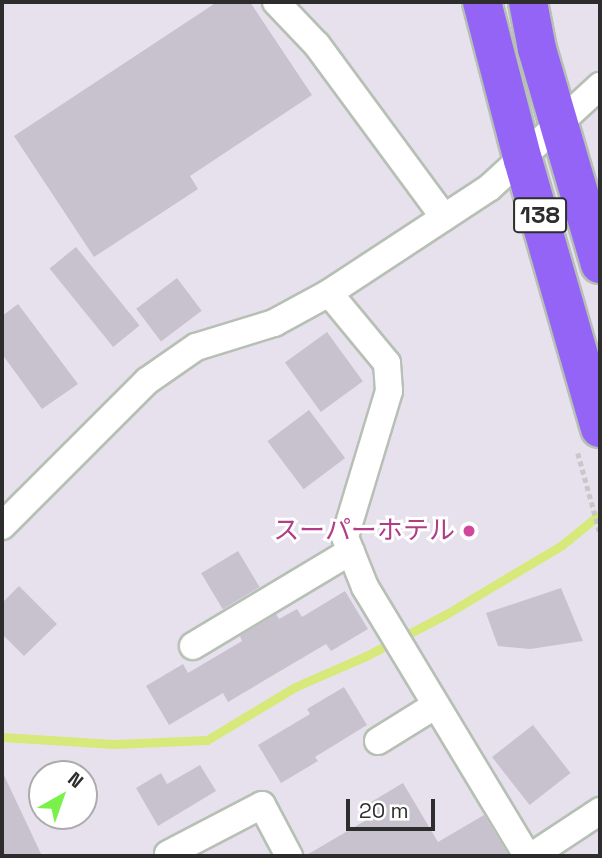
<!DOCTYPE html>
<html>
<head>
<meta charset="utf-8">
<style>
	body { margin:0 }
	#map { position:relative; width:602px; height:858px; overflow:hidden; background:#e7e1ee; font-family:"Space Grotesk","Noto Sans JP",sans-serif }
	div>[style] { position:absolute }
	.stream>* { height:9px; margin:-4.5px; padding:0 4.5px; transform-origin:4.5px; border-radius:4.5px; background:#d7e97b }
	.building>* { inset:0; background:#c8c2ce; transform-origin:0 0 }
	.path>* { height:4.5px; margin-top:-2.25px; transform-origin:0; background:repeating-linear-gradient(90deg,#c8c8c8 0 5px,transparent 0 8.5px) }
	.roads { filter:drop-shadow(2px 0 #b7c0b4) drop-shadow(-2px 0 #b7c0b4) drop-shadow(0 2px #b7c0b4) drop-shadow(0 -2px #b7c0b4) }
	.street>* { height:26px; margin:-13px; padding:0 13px; transform-origin:13px; border-radius:13px; background:#fff }
	.highway>* { height:38px; margin:-19px; padding:0 19px; transform-origin:19px; border-radius:19px; background:#9464f6 }
	.dots>* { width:19px; height:19px; translate:-50% -50%; box-sizing:border-box; border:4px solid #fff; border-radius:50% }
	span { translate:-50% -50%; white-space:nowrap; text-align:center; line-height:1.15; -webkit-text-stroke:6px #fff; paint-order:stroke }
	.shield-label span { padding:2px 5px; background:#fff; border:2px solid; border-radius:5px; -webkit-text-stroke-width:0 }
	.shield-label { font-size:24px; color:#2d2d2d; font-weight:700 }
	.hotel-label { font-size:26px; color:#b23c85 }
	.right { translate:-100% -50%; text-align:right }
	.frame { position:absolute; inset:0; border:4px solid #2d2d2d; pointer-events:none }
	.north { position:absolute; left:28px; top:760px; width:70px; height:70px; box-sizing:border-box; background:#fff; border:2px solid #ababab; border-radius:50%; rotate:40deg; font-size:19px; font-weight:700; line-height:28px; text-align:center; color:#2d2d2d }
	.north::after { content:''; display:block; margin:auto; width:24px; height:32px; background:#7af14b; clip-path:polygon(50% 0,100% 100%,50% 72%,0 100%) }
	.scale { position:absolute; left:346px; top:799px; width:89px; height:32px; box-sizing:border-box; border:4px solid #2d2d2d; border-top:0; padding-left:9px; font-size:21px; line-height:24px; white-space:nowrap; color:#2d2d2d; -webkit-text-stroke:5px #fff; paint-order:stroke }
</style>
</head>
<body>
<div id="map">
	<div class="stream">
		<div style="left:2px;top:737px;width:112px;rotate:3.6deg"></div>
		<div style="left:114px;top:744px;width:93px;rotate:-2.5deg"></div>
		<div style="left:207px;top:740px;width:103px;rotate:-31.1deg"></div>
		<div style="left:295px;top:687px;width:77px;rotate:-23.6deg"></div>
		<div style="left:366px;top:656px;width:87px;rotate:-27.5deg"></div>
		<div style="left:443px;top:616px;width:139px;rotate:-30.8deg"></div>
		<div style="left:562px;top:545px;width:49px;rotate:-39.2deg"></div>
	</div>
	<div class="building">
		<div style="clip-path:polygon(217px 2px,250px 2px,312px 95px,190px 176px,198px 189px,94px 257px,14px 136px)"></div>
		<div style="left:76px;top:247px;width:101px;height:34px;rotate:51deg"></div>
		<div style="left:177px;top:278px;width:41px;height:51px;rotate:53deg"></div>
		<div style="clip-path:polygon(18px 304px,78px 384px,42px 409px,2px 354px,2px 316px)"></div>
		<div style="left:327px;top:332px;width:61px;height:52px;rotate:54deg"></div>
		<div style="left:309px;top:410px;width:60px;height:52px;rotate:53deg"></div>
		<div style="left:238px;top:551px;width:42px;height:43px;rotate:59deg"></div>
		<div style="clip-path:polygon(19px 586px,57px 624px,24px 656px,2px 634px,2px 603px)"></div>
		<div style="clip-path:polygon(561px 588px,583px 641px,530px 649px,498px 646px,486px 613px)"></div>
		<div style="clip-path:polygon(345px 591px,368px 629px,331px 651px,326px 644px,228px 702px,223px 693px,169px 725px,146px 686px,183px 664px,188px 673px,242px 641px,240px 636px,276px 614px,279px 619px,297px 609px,302px 617px)"></div>
		<div style="clip-path:polygon(344px 687px,367px 725px,315px 757px,318px 761px,281px 783px,258px 745px,310px 714px,307px 709px)"></div>
		<div style="left:533px;top:725px;width:61px;height:52px;rotate:52deg"></div>
		<div style="clip-path:polygon(200px 765px,216px 791px,158px 826px,136px 788px,161px 773px,167px 784px)"></div>
		<div style="clip-path:polygon(2px 771px,42px 856px,2px 856px)"></div>
		<div style="clip-path:polygon(403px 783px,438px 842px,484px 815px,509px 856px,305px 856px,373px 816px,366px 805px)"></div>
	</div>
	<div class="path">
		<div style="left:578px;top:453px;width:83px;rotate:74.6deg"></div>
	</div>
	<div class="roads">
		<div class="street">
			<div style="left:276px;top:2px;width:59px;rotate:46.4deg"></div>
			<div style="left:317px;top:45px;width:214px;rotate:53.6deg"></div>
			<div style="left:329px;top:293px;width:91px;rotate:50.4deg"></div>
			<div style="left:387px;top:363px;width:28px;rotate:86deg"></div>
			<div style="left:389px;top:391px;width:152px;rotate:106.8deg"></div>
			<div style="left:345px;top:537px;width:54px;rotate:68.2deg"></div>
			<div style="left:365px;top:587px;width:314px;rotate:58.9deg"></div>
			<div style="left:2px;top:526px;width:205px;rotate:-45deg"></div>
			<div style="left:147px;top:381px;width:60px;rotate:-34.8deg"></div>
			<div style="left:196px;top:347px;width:82px;rotate:-17.1deg"></div>
			<div style="left:274px;top:323px;width:63px;rotate:-28.6deg"></div>
			<div style="left:329px;top:293px;width:191px;rotate:-33.3deg"></div>
			<div style="left:489px;top:188px;width:151px;rotate:-42.6deg"></div>
			<div style="left:193px;top:646px;width:184px;rotate:-31deg"></div>
			<div style="left:378px;top:741px;width:68px;rotate:-31.8deg"></div>
			<div style="left:168px;top:854px;width:106px;rotate:-27.5deg"></div>
			<div style="left:262px;top:805px;width:58px;rotate:62.1deg"></div>
			<div style="left:532px;top:856px;width:82px;rotate:-33.5deg"></div>
		</div>
		<div class="highway">
			<div style="left:482px;top:2px;width:163px;rotate:75.5deg"></div>
			<div style="left:523px;top:160px;width:279px;rotate:74deg"></div>
			<div style="left:528px;top:2px;width:48px;rotate:79.2deg"></div>
			<div style="left:537px;top:49px;width:224px;rotate:73.7deg"></div>
		</div>
	</div>
	<div class="dots">
		<div style="left:469px;top:531px;background:#d1479c"></div>
	</div>
	<div class="shield-label">
		<span style="left:540px;top:215px">138</span>
	</div>
	<div class="hotel-label">
		<span class="right" style="left:455px;top:531px">スーパーホテル</span>
	</div>
	<div class="frame"></div>
	<div class="north">N</div>
	<div class="scale">20 m</div>
</div>
</body>
</html>
